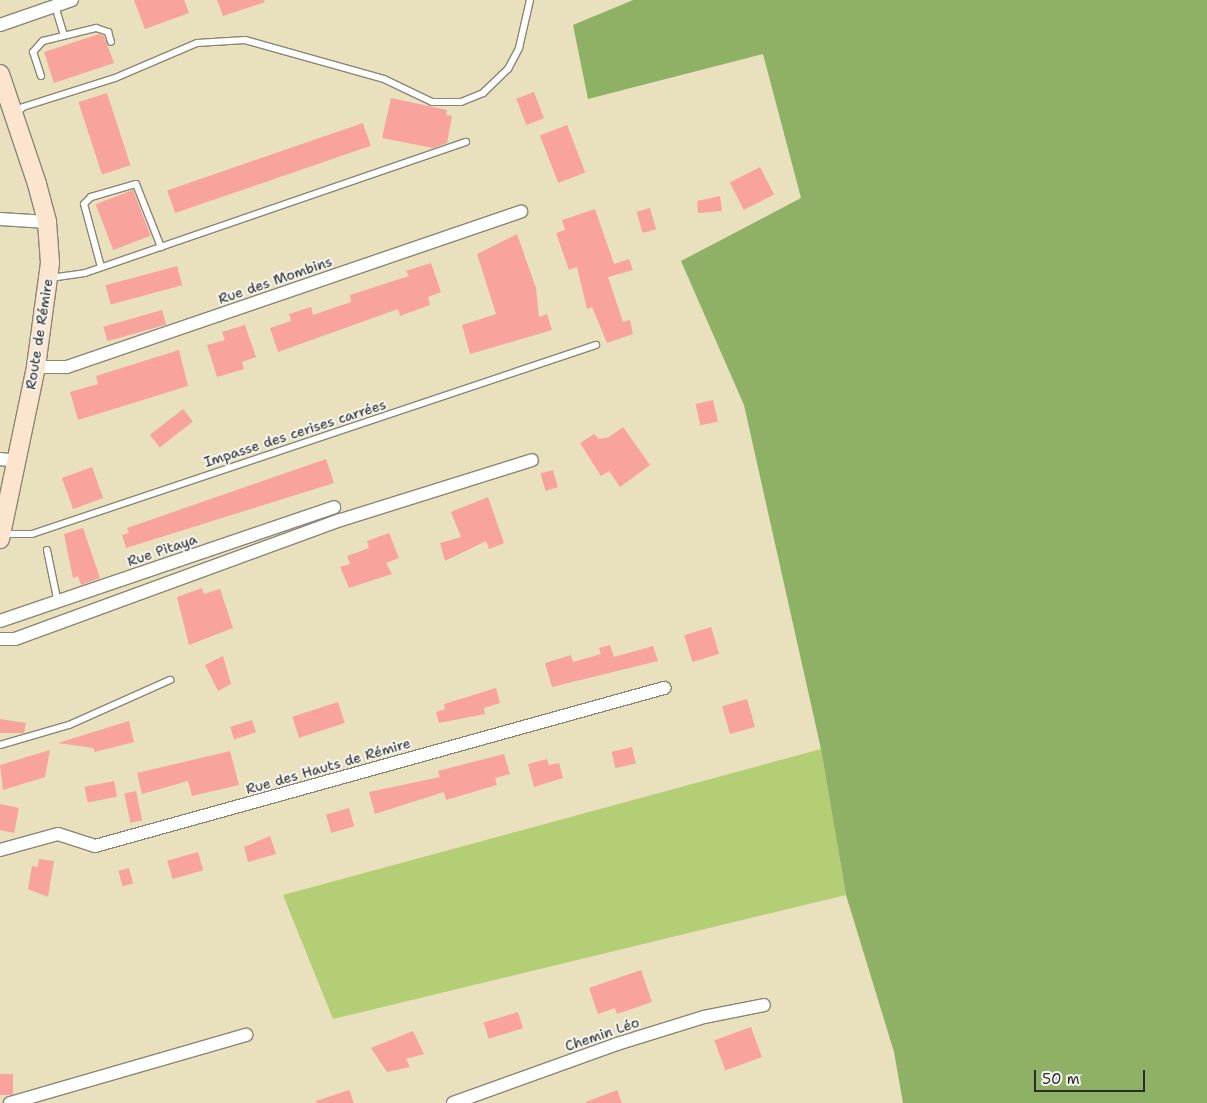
<!DOCTYPE html>
<html>
<head>
<meta charset="utf-8">
<style>
	body { margin:0 }
	#map { position:relative; width:1207px; height:1103px; overflow:hidden; background:#e9e0bd; font-family:"Shantell Sans",sans-serif }
	div>[style] { position:absolute }
	.green>* { inset:0; background:#b3ce74 }
	.forest>* { inset:0; background:#8eb166 }
	.building>* { inset:0; background:#f8a49c; transform-origin:0 0 }
	.roads { filter:drop-shadow(1px 0 #8a8674) drop-shadow(-1px 0 #8a8674) drop-shadow(0 1px #8a8674) drop-shadow(0 -1px #8a8674) }
	.service>* { height:6px; margin:-3px; padding:0 3px; transform-origin:3px; border-radius:3px; background:#fff }
	.minor>* { height:12px; margin:-6px; padding:0 6px; transform-origin:6px; border-radius:6px; background:#fff }
	.secondary>* { height:18px; margin:-9px; padding:0 9px; transform-origin:9px; border-radius:9px; background:#fce5cf }
	span { translate:-50% -50%; white-space:nowrap; text-align:center; line-height:1.15; -webkit-text-stroke:4px #f6f6f2; paint-order:stroke }
	.street-label { font-size:14px; color:#2b2b2b }
	.scale { position:absolute; left:1034px; top:1070px; width:111px; height:22px; box-sizing:border-box; border:2px solid #2b2b2b; border-top:0; padding-left:6px; font-size:15px; line-height:18px; white-space:nowrap; color:#2b2b2b; -webkit-text-stroke:4px #f6f6f2; paint-order:stroke }
</style>
</head>
<body>
<div id="map">
	<div class="green">
		<div style="clip-path:polygon(821px 749px,846px 895px,333px 1019px,283px 895px)"></div>
	</div>
	<div class="forest">
		<div style="clip-path:polygon(633px 0,1207px 0,1207px 1103px,903px 1103px,894px 1052px,846px 895px,821px 749px,744px 405px,681px 261px,801px 198px,763px 54px,588px 99px,573px 25px)"></div>
	</div>
	<div class="building">
		<div style="clip-path:polygon(134px 0,184px 0,189px 13px,145px 29px)"></div>
		<div style="clip-path:polygon(217px 0,264px 0,265px 2px,223px 16px)"></div>
		<div style="clip-path:polygon(99px 34px,104px 36px,114px 63px,54px 83px,44px 52px)"></div>
		<div style="left:534px;top:92px;width:28px;height:19px;rotate:69deg"></div>
		<div style="left:107px;top:93px;width:76px;height:30px;rotate:72deg"></div>
		<div style="clip-path:polygon(391px 98px,447px 110px,446px 115px,452px 116px,447px 143px,433px 148px,382px 138px)"></div>
		<div style="left:363px;top:123px;width:24px;height:207px;rotate:71deg"></div>
		<div style="left:567px;top:125px;width:51px;height:29px;rotate:69deg"></div>
		<div style="left:760px;top:167px;width:31px;height:34px;rotate:63deg"></div>
		<div style="left:133px;top:190px;width:49px;height:40px;rotate:69deg"></div>
		<div style="clip-path:polygon(720px 196px,722px 211px,698px 213px,697px 201px)"></div>
		<div style="left:650px;top:208px;width:22px;height:14px;rotate:74deg"></div>
		<div style="clip-path:polygon(595px 209px,614px 264px,629px 259px,633px 270px,608px 277px,623px 322px,630px 320px,633px 334px,607px 343px,592px 307px,587px 309px,577px 267px,569px 270px,556px 233px,565px 230px,562px 220px)"></div>
		<div style="clip-path:polygon(517px 234px,536px 288px,539px 317px,547px 314px,552px 330px,470px 354px,462px 325px,496px 314px,477px 254px)"></div>
		<div style="clip-path:polygon(431px 263px,441px 292px,428px 297px,430px 305px,400px 316px,398px 309px,278px 352px,270px 328px,291px 321px,289px 314px,311px 307px,313px 315px,351px 302px,350px 295px,409px 276px,406px 271px)"></div>
		<div style="left:177px;top:266px;width:20px;height:74px;rotate:75deg"></div>
		<div style="left:162px;top:310px;width:15px;height:61px;rotate:74deg"></div>
		<div style="clip-path:polygon(245px 325px,256px 357px,242px 362px,244px 369px,217px 377px,207px 345px,225px 340px,222px 332px)"></div>
		<div style="clip-path:polygon(179px 350px,188px 386px,78px 420px,70px 392px,98px 384px,96px 376px)"></div>
		<div style="left:713px;top:400px;width:22px;height:18px;rotate:77deg"></div>
		<div style="left:183px;top:409px;width:16px;height:42px;rotate:52deg"></div>
		<div style="clip-path:polygon(623px 427px,650px 465px,620px 487px,609px 471px,601px 476px,580px 443px,594px 434px,599px 439px,609px 437px)"></div>
		<div style="clip-path:polygon(326px 459px,334px 483px,126px 548px,122px 535px,129px 533px,127px 528px)"></div>
		<div style="left:92px;top:467px;width:33px;height:32px;rotate:70deg"></div>
		<div style="left:553px;top:470px;width:18px;height:13px;rotate:74deg"></div>
		<div style="clip-path:polygon(488px 497px,504px 543px,489px 549px,486px 541px,445px 561px,440px 543px,461px 537px,451px 512px)"></div>
		<div style="clip-path:polygon(83px 528px,100px 578px,81px 585px,78px 576px,73px 578px,64px 534px)"></div>
		<div style="clip-path:polygon(389px 533px,399px 558px,386px 563px,392px 574px,349px 588px,340px 567px,350px 564px,347px 556px,369px 548px,367px 541px)"></div>
		<div style="clip-path:polygon(202px 588px,204px 594px,220px 589px,233px 628px,189px 645px,177px 597px)"></div>
		<div style="left:711px;top:627px;width:28px;height:28px;rotate:73deg"></div>
		<div style="clip-path:polygon(610px 645px,614px 657px,653px 646px,658px 661px,552px 687px,545px 663px,571px 655px,573px 662px,601px 654px,599px 648px)"></div>
		<div style="clip-path:polygon(223px 656px,231px 684px,218px 691px,205px 665px)"></div>
		<div style="clip-path:polygon(496px 688px,500px 703px,484px 708px,485px 714px,439px 723px,436px 712px,445px 709px,444px 704px)"></div>
		<div style="left:747px;top:699px;width:29px;height:26px;rotate:74deg"></div>
		<div style="left:338px;top:702px;width:22px;height:48px;rotate:72deg"></div>
		<div style="clip-path:polygon(0 719px,26px 723px,24px 733px,0 733px)"></div>
		<div style="left:252px;top:720px;width:13px;height:23px;rotate:72deg"></div>
		<div style="clip-path:polygon(129px 721px,134px 742px,95px 752px,93px 748px,58px 743px)"></div>
		<div style="left:632px;top:747px;width:17px;height:21px;rotate:77deg"></div>
		<div style="clip-path:polygon(50px 750px,45px 777px,3px 790px,0 765px)"></div>
		<div style="clip-path:polygon(230px 751px,239px 785px,192px 796px,188px 781px,142px 794px,137px 773px)"></div>
		<div style="clip-path:polygon(504px 754px,510px 774px,495px 778px,497px 785px,446px 800px,444px 792px,375px 814px,369px 792px,440px 777px,438px 771px)"></div>
		<div style="clip-path:polygon(547px 759px,549px 765px,559px 763px,563px 778px,534px 787px,528px 764px)"></div>
		<div style="left:114px;top:781px;width:16px;height:30px;rotate:79deg"></div>
		<div style="left:136px;top:791px;width:30px;height:12px;rotate:78deg"></div>
		<div style="clip-path:polygon(0 804px,19px 808px,14px 833px,0 830px)"></div>
		<div style="left:349px;top:808px;width:19px;height:24px;rotate:74deg"></div>
		<div style="clip-path:polygon(270px 836px,276px 854px,248px 862px,244px 847px)"></div>
		<div style="left:198px;top:852px;width:19px;height:32px;rotate:74deg"></div>
		<div style="clip-path:polygon(39px 859px,54px 861px,48px 897px,28px 889px,32px 866px,38px 867px)"></div>
		<div style="left:129px;top:868px;width:16px;height:11px;rotate:75deg"></div>
		<div style="clip-path:polygon(641px 970px,652px 1002px,617px 1014px,615px 1008px,598px 1014px,589px 988px)"></div>
		<div style="left:518px;top:1012px;width:17px;height:36px;rotate:73deg"></div>
		<div style="left:751px;top:1027px;width:32px;height:39px;rotate:70deg"></div>
		<div style="clip-path:polygon(413px 1031px,424px 1054px,406px 1059px,410px 1067px,387px 1072px,371px 1048px)"></div>
		<div style="left:0;top:1074px;width:13px;height:21px"></div>
		<div style="clip-path:polygon(349px 1090px,354px 1103px,317px 1103px,316px 1101px)"></div>
		<div style="clip-path:polygon(617px 1090px,622px 1103px,587px 1103px,586px 1102px)"></div>
	</div>
	<div class="roads">
		<div class="service">
			<div style="left:55px;top:6px;width:30px;rotate:73deg"></div>
			<div style="left:41px;top:76px;width:25px;rotate:-108deg"></div>
			<div style="left:33px;top:52px;width:15px;rotate:-48deg"></div>
			<div style="left:43px;top:41px;width:55px;rotate:-13.8deg"></div>
			<div style="left:96px;top:28px;width:13px;rotate:18deg"></div>
			<div style="left:108px;top:32px;width:10px;rotate:73deg"></div>
			<div style="left:15px;top:115px;width:11px;rotate:-45deg"></div>
			<div style="left:23px;top:107px;width:96px;rotate:-17.5deg"></div>
			<div style="left:115px;top:78px;width:89px;rotate:-23.1deg"></div>
			<div style="left:197px;top:43px;width:48px;rotate:-3.6deg"></div>
			<div style="left:245px;top:40px;width:144px;rotate:15.7deg"></div>
			<div style="left:384px;top:79px;width:53px;rotate:25.6deg"></div>
			<div style="left:432px;top:102px;width:29px"></div>
			<div style="left:461px;top:102px;width:24px;rotate:-22deg"></div>
			<div style="left:483px;top:93px;width:35px;rotate:-44deg"></div>
			<div style="left:508px;top:69px;width:24px;rotate:-62deg"></div>
			<div style="left:519px;top:48px;width:49px;rotate:-77.1deg"></div>
			<div style="left:101px;top:267px;width:65px;rotate:-105.1deg"></div>
			<div style="left:84px;top:204px;width:10px;rotate:-45deg"></div>
			<div style="left:91px;top:197px;width:47px;rotate:-16.1deg"></div>
			<div style="left:136px;top:184px;width:68px;rotate:68.4deg"></div>
			<div style="left:50px;top:278px;width:35px;rotate:-8deg"></div>
			<div style="left:85px;top:273px;width:403px;rotate:-19deg"></div>
			<div style="left:3px;top:534px;width:29px"></div>
			<div style="left:32px;top:534px;width:595px;rotate:-18.53deg"></div>
			<div style="left:47px;top:550px;width:54px;rotate:78.3deg"></div>
			<div style="left:0;top:745px;width:72px;rotate:-16.2deg"></div>
			<div style="left:69px;top:725px;width:111px;rotate:-24deg"></div>
		</div>
		<div class="minor">
			<div style="left:0;top:25px;width:76px;rotate:-19.1deg"></div>
			<div style="left:0;top:219px;width:47px;rotate:3.7deg"></div>
			<div style="left:36px;top:367px;width:31px"></div>
			<div style="left:67px;top:367px;width:480px;rotate:-18.9deg"></div>
			<div style="left:0;top:459px;width:17px;rotate:7deg"></div>
			<div style="left:0;top:621px;width:353px;rotate:-18.8deg"></div>
			<div style="left:0;top:639px;width:15px"></div>
			<div style="left:15px;top:639px;width:347px;rotate:-20.1deg"></div>
			<div style="left:341px;top:520px;width:200px;rotate:-17.4deg"></div>
			<div style="left:0;top:850px;width:60px;rotate:-15.4deg"></div>
			<div style="left:58px;top:834px;width:39px;rotate:18deg"></div>
			<div style="left:95px;top:846px;width:591px;rotate:-15.52deg"></div>
			<div style="left:10px;top:1103px;width:246px;rotate:-16.1deg"></div>
			<div style="left:453px;top:1103px;width:174px;rotate:-19.8deg"></div>
			<div style="left:617px;top:1044px;width:91px;rotate:-17.2deg"></div>
			<div style="left:704px;top:1017px;width:61px;rotate:-11.3deg"></div>
		</div>
		<div class="secondary">
			<div style="left:0;top:74px;width:116px;rotate:71.4deg"></div>
			<div style="left:37px;top:184px;width:39px;rotate:75deg"></div>
			<div style="left:47px;top:222px;width:41px;rotate:85.8deg"></div>
			<div style="left:50px;top:263px;width:105px;rotate:97.7deg"></div>
			<div style="left:36px;top:367px;width:176px;rotate:101.8deg"></div>
		</div>
	</div>
	<div class="street-label">
		<span style="left:275px;top:280px;rotate:-19deg">Rue des Mombins</span>
		<span style="left:39px;top:334px;rotate:-81deg">Route de Rémire</span>
		<span style="left:295px;top:433px;rotate:-18deg">Impasse des cerises carrées</span>
		<span style="left:162px;top:550px;rotate:-19deg">Rue Pitaya</span>
		<span style="left:328px;top:766px;rotate:-16deg">Rue des Hauts de Rémire</span>
		<span style="left:602px;top:1034px;rotate:-19deg">Chemin Léo</span>
	</div>
	<div class="scale">50 m</div>
</div>
</body>
</html>
